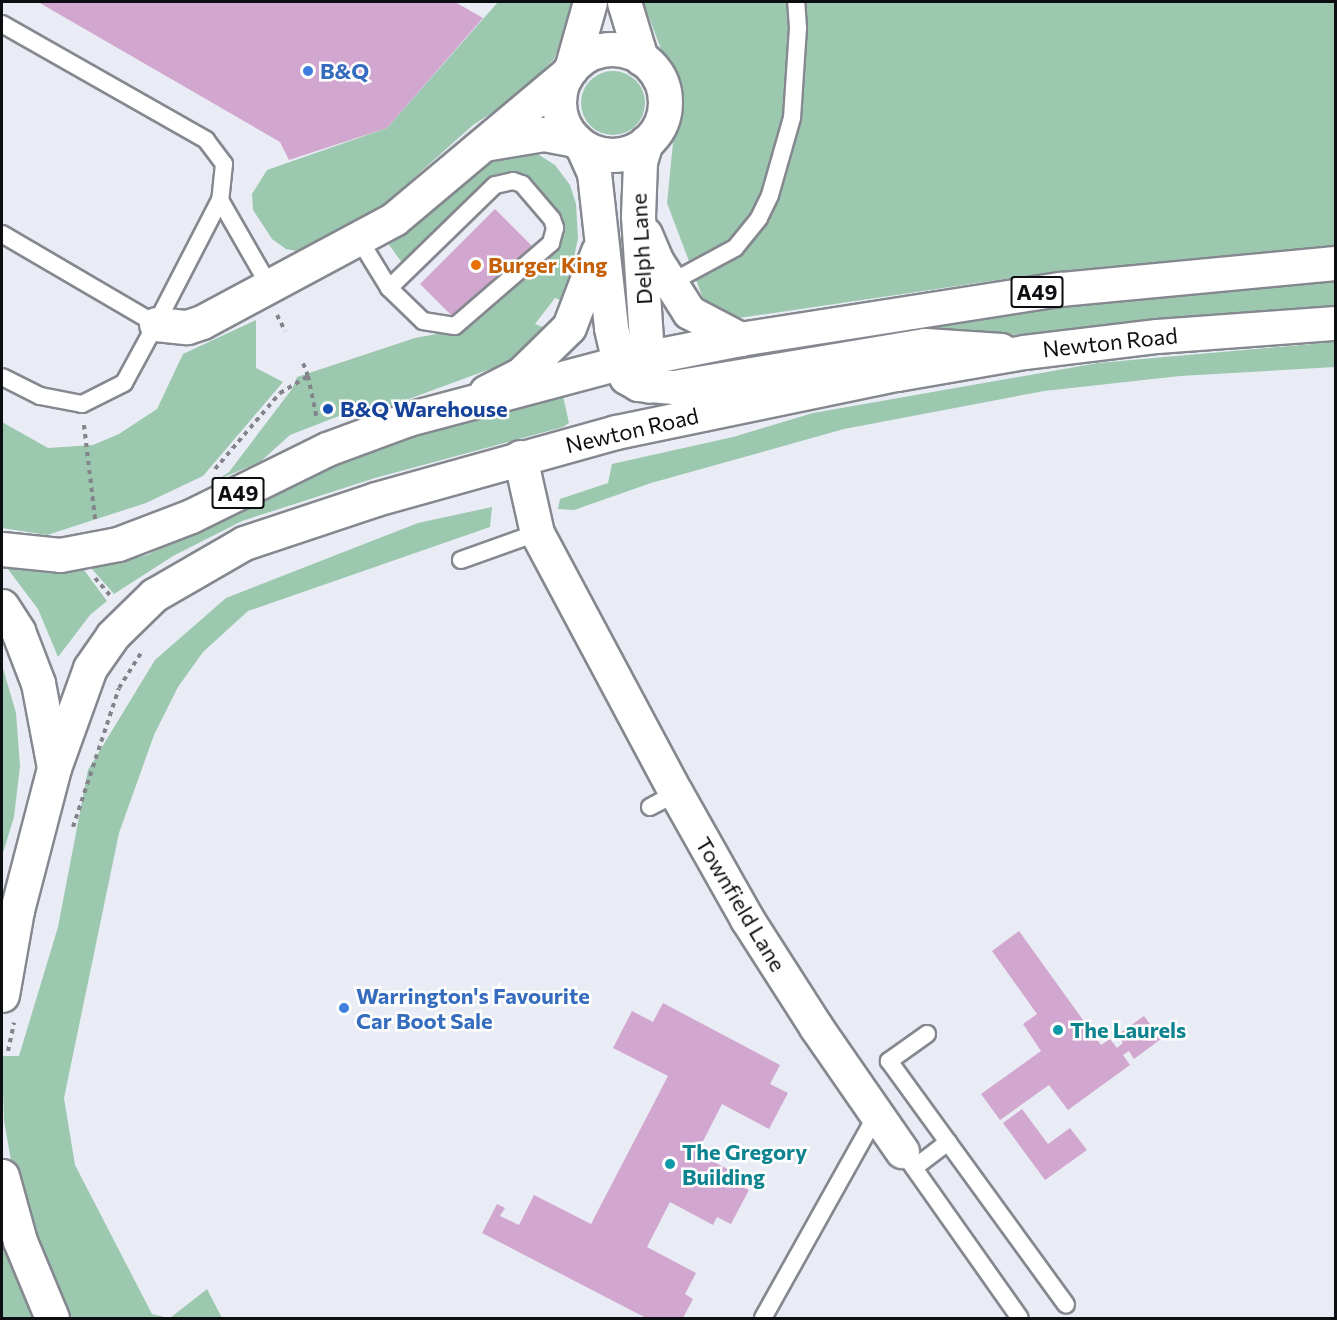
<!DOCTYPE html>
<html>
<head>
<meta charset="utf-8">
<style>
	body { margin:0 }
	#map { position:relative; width:1337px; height:1320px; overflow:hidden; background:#e9ecf4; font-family:Commissioner,sans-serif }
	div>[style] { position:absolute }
	.green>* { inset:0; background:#9bc8af }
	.round { border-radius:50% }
	.building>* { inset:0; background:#d2a7cf; transform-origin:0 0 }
	.path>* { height:4px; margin-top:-2px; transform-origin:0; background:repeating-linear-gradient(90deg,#82848a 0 4.5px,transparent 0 9px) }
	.roads { filter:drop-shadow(2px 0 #85888f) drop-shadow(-2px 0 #85888f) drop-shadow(0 2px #85888f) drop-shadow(0 -2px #85888f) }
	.service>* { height:16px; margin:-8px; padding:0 8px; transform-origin:8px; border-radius:8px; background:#fff }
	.minor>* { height:33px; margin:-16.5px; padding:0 16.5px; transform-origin:16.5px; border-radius:16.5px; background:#fff }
	.tertiary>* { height:33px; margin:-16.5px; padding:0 16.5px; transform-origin:16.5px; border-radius:16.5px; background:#fff }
	.tertiary>.ring { margin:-16.5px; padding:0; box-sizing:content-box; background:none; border:33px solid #fff; border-radius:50% }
	.primary>* { height:33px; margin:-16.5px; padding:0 16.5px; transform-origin:16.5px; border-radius:16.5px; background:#fff }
	.trunk>* { height:33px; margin:-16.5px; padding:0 16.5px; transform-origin:16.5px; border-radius:16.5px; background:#fff }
	.motorway>* { height:33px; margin:-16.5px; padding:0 16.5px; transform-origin:16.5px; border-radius:16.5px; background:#fff }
	.dots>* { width:16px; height:16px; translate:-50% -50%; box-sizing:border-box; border:3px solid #fff; border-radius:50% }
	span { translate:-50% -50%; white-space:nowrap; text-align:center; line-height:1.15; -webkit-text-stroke:5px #fff; paint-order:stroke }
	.shield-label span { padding:2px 4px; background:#fff; border:2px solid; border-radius:4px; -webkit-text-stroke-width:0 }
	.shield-label { font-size:21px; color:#0d0e11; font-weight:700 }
	.shop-label { font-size:22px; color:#366cbe; font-weight:700 }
	.left { translate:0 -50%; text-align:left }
	.street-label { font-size:22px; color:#0d0e11 }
	.food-label { font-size:22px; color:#c56008; font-weight:700 }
	.transit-label { font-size:22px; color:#164399; font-weight:700 }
	.culture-label { font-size:22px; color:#0d838f; font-weight:700 }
	.frame { position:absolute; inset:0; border:3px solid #0d0e11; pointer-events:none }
</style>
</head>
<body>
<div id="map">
	<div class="green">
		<div style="clip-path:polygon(498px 2px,571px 2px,572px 13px,554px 59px,518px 96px,473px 125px,369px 218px,303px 252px,286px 249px,272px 239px,253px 210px,252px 194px,267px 170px,387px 128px)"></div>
		<div style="clip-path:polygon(643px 2px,1335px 2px,1335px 249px,1018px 277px,712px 322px,667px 203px,678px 93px)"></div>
		<div class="round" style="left:581px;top:71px;width:64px;height:64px"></div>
		<div style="clip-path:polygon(515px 153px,536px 153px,555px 165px,570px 185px,576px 204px,578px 238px,565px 302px,555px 298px,535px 324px,543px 327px,515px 360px,387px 407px,357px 409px,290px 435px,260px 462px,217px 480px,229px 472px,292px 389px,297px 377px,415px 338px,469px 328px,517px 286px,549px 252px,561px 234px,511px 176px,403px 264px,387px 242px,491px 162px)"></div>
		<div style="clip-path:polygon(1335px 279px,1335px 308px,1026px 335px,934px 333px,934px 324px,1115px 298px)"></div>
		<div style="clip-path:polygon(256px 320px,256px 368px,283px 382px,203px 476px,146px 503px,47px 535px,2px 528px,2px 422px,48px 448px,93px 445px,119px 434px,157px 409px,183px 354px)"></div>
		<div style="clip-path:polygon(1335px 342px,1335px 367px,1180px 376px,1044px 391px,844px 429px,651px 483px,574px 510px,558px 509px,560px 499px,608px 483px,612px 464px,733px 437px,813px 413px,1098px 363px)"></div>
		<div style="clip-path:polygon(563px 396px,569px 423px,563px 427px,375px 478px,242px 521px,173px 556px,114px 594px,91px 568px,147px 555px,322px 470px,388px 444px,455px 421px)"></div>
		<div style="clip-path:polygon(492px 507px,490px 527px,248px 611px,203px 652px,178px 687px,154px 735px,119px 833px,64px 1098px,75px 1165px,152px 1314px,168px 1318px,69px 1318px,15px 1183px,4px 1121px,2px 1056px,19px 1056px,58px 927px,88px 770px,155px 660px,226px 598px,418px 523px)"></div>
		<div style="clip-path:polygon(7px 568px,84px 570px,107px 601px,90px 615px,58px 657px,38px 609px)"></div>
		<div style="clip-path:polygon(2px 665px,16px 713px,20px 766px,14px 817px,2px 856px)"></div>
		<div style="clip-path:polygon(2px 1229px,38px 1318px,2px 1318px)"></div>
		<div style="clip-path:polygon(207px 1289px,222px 1318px,170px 1318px)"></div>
	</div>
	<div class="building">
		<div style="clip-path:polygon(38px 2px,455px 2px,483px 18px,387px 128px,289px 160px,280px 142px)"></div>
		<div style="left:495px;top:209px;width:52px;height:106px;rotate:45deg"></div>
		<div style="clip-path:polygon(1019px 931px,1101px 1045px,1110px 1039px,1117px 1048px,1123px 1043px,1117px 1035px,1144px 1016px,1161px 1039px,1134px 1059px,1129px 1051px,1123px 1055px,1130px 1065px,1068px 1110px,1049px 1085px,1000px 1120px,981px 1094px,1041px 1051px,1023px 1024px,1037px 1014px,992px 951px)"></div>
		<div style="clip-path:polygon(663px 1003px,780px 1065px,770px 1084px,788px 1093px,769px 1129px,722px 1104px,697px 1153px,739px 1175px,735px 1183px,749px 1190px,731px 1224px,717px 1217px,713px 1225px,670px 1202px,647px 1247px,696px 1273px,685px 1294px,693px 1299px,683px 1318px,646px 1318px,482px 1233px,497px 1204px,505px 1208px,500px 1216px,519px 1225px,534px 1195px,591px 1224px,668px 1076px,613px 1048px,632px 1011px,653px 1022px)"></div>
		<div style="clip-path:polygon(1022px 1109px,1048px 1144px,1070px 1128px,1087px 1150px,1045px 1180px,1003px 1123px)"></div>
	</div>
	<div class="path">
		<div style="left:277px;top:315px;width:18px;rotate:63deg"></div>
		<div style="left:308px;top:376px;width:44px;rotate:78.2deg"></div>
		<div style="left:84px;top:425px;width:95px;rotate:83.3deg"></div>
		<div style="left:215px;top:469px;width:100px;rotate:-49.5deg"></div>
		<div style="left:280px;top:393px;width:33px;rotate:-31deg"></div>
		<div style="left:308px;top:376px;width:14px;rotate:-111deg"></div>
		<div style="left:95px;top:578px;width:23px;rotate:49deg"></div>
		<div style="left:73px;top:827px;width:146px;rotate:-71.7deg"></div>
		<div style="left:119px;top:688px;width:41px;rotate:-57.8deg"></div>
		<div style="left:8px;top:1051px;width:29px;rotate:-78deg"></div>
	</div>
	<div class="roads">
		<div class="service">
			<div style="left:2px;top:24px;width:235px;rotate:29.6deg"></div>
			<div style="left:206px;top:140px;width:30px;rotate:53deg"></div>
			<div style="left:224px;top:164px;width:36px;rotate:96deg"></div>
			<div style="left:220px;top:200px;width:140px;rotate:117.3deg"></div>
			<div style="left:220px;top:200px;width:100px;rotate:60.1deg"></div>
			<div style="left:2px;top:234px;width:178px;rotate:30.3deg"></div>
			<div style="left:156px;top:324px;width:67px;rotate:118.5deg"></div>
			<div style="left:124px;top:383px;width:47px;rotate:153.4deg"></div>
			<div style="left:82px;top:404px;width:43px;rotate:-169.2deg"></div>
			<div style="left:40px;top:396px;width:42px;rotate:-153.4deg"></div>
			<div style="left:359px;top:239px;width:57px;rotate:58.5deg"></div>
			<div style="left:389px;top:288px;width:47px;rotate:44.1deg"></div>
			<div style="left:423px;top:321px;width:32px;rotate:9deg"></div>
			<div style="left:455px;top:326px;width:127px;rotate:-40.8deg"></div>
			<div style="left:551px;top:243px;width:16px;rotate:-75deg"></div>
			<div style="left:555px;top:228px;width:9px;rotate:-108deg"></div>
			<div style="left:552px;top:219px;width:46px;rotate:-130.6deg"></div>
			<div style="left:522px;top:184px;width:9px;rotate:-162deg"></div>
			<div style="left:513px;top:181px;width:18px;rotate:167deg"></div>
			<div style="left:495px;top:185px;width:148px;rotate:135.8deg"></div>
			<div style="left:670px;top:283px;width:74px;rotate:-28.3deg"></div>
			<div style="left:735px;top:248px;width:38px;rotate:-51deg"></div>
			<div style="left:759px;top:218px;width:25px;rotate:-64deg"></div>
			<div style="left:770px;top:195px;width:80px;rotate:-74.1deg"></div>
			<div style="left:792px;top:118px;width:90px;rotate:-86.2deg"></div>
			<div style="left:798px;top:28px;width:26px;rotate:-94deg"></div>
			<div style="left:461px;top:560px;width:81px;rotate:-19.6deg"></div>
			<div style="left:650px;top:807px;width:30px;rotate:-28deg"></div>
			<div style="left:927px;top:1034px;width:47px;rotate:144.6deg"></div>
			<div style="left:889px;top:1061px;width:301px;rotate:54deg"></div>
			<div style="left:902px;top:1151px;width:204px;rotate:54.8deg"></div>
			<div style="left:914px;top:1168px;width:43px;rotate:-37.4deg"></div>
			<div style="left:763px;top:1318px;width:234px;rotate:-60.8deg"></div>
		</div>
		<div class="minor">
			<div style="left:484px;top:144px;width:61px;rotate:-9.5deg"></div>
			<div style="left:544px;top:134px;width:32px;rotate:11deg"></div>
			<div style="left:156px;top:324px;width:31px;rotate:6deg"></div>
			<div style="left:187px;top:327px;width:16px;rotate:-18deg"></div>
			<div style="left:202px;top:322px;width:218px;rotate:-28.2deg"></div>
			<div style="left:394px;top:219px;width:226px;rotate:-40deg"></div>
			<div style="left:520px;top:457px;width:78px;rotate:77.4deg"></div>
			<div style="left:537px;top:533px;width:295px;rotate:61.9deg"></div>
			<div style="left:676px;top:793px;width:145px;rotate:60.6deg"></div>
			<div style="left:747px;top:919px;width:128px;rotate:57.4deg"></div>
			<div style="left:816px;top:1027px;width:151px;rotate:55.3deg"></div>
		</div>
		<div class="tertiary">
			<div style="left:624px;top:2px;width:59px;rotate:73.1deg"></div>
			<div class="ring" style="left:559px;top:49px;width:73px;height:73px"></div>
			<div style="left:571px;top:69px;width:70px;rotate:-74.2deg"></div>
			<div style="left:646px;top:142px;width:21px;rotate:107deg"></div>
			<div style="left:640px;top:162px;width:54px;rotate:92.1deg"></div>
			<div style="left:638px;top:216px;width:170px;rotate:86.3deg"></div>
			<div style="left:582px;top:146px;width:30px;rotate:66deg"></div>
			<div style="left:594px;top:173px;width:156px;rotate:83.7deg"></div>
			<div style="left:611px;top:328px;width:36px;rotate:77deg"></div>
			<div style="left:619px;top:363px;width:16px;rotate:63deg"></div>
			<div style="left:626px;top:377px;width:14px;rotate:30deg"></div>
			<div style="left:638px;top:384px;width:36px;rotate:5deg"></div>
			<div style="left:674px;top:387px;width:254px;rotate:-9.5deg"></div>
			<div style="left:925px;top:345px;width:76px;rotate:3.8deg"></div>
			<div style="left:645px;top:234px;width:28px;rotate:67deg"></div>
			<div style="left:656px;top:260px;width:62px;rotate:57.6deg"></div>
			<div style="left:689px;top:312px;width:58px;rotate:27.9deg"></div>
			<div style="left:486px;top:392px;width:39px;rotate:-27deg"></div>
			<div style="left:521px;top:374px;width:67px;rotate:-44.4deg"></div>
			<div style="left:569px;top:327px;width:81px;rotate:-69.1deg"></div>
		</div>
		<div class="primary">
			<div style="left:2px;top:549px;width:58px;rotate:5.9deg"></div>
			<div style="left:60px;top:555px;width:59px;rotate:-10.7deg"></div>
			<div style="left:118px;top:544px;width:78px;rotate:-21deg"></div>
			<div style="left:191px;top:516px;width:152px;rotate:-26.2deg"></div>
			<div style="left:327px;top:449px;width:86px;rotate:-20.3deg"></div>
			<div style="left:408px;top:419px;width:218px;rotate:-14.9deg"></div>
			<div style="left:619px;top:363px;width:123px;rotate:-11.2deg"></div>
			<div style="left:740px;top:339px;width:324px;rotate:-8.9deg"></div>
			<div style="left:1060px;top:289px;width:277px;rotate:-5.4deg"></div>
			<div style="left:54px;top:768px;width:106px;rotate:-70.2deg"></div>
			<div style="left:90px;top:668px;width:39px;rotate:-55deg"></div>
			<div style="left:112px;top:636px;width:59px;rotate:-44.3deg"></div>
			<div style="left:154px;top:595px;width:104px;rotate:-30deg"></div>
			<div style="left:244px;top:543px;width:139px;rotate:-18.4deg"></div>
			<div style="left:376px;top:499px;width:249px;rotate:-15.6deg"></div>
			<div style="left:616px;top:432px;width:287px;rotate:-11.7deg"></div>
			<div style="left:897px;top:374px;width:129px;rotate:-9.8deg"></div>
			<div style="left:1024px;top:352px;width:134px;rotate:-6.9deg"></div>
			<div style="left:1157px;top:336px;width:179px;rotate:-4.2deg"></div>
		</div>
		<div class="trunk">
			<div style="left:2px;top:606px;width:30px;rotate:57deg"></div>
			<div style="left:18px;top:631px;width:56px;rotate:69deg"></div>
			<div style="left:38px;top:683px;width:86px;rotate:79.3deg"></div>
			<div style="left:54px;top:768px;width:147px;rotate:104.6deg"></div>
			<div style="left:17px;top:910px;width:25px;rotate:127deg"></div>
		</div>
		<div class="motorway">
			<div style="left:2px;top:995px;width:86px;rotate:-80deg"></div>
			<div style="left:2px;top:1176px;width:67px;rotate:74.5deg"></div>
			<div style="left:20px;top:1241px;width:83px;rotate:67.4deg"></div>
		</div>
	</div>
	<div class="dots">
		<div style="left:308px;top:71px;background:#3f7fe0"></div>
		<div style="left:476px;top:265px;background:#e8710a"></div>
		<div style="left:328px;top:409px;background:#1a4fb4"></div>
		<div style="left:344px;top:1008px;background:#3f7fe0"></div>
		<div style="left:1058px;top:1030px;background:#0f9aa8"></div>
		<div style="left:670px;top:1164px;background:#0f9aa8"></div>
	</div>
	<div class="shield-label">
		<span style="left:1037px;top:292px">A49</span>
		<span style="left:238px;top:493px">A49</span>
	</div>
	<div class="shop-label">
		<span class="left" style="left:320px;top:71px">B&amp;Q</span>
		<span class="left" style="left:356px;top:1008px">Warrington's Favourite<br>Car Boot Sale</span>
	</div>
	<div class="street-label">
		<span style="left:641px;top:249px;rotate:-93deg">Delph Lane</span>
		<span style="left:1110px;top:342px;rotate:-6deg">Newton Road</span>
		<span style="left:632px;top:430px;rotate:-13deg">Newton Road</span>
		<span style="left:741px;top:904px;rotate:59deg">Townfield Lane</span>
	</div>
	<div class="food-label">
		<span class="left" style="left:488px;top:265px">Burger King</span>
	</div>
	<div class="transit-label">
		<span class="left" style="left:340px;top:409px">B&amp;Q Warehouse</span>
	</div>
	<div class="culture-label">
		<span class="left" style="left:1070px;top:1030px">The Laurels</span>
		<span class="left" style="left:682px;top:1164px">The Gregory<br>Building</span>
	</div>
	<div class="frame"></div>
</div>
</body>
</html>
